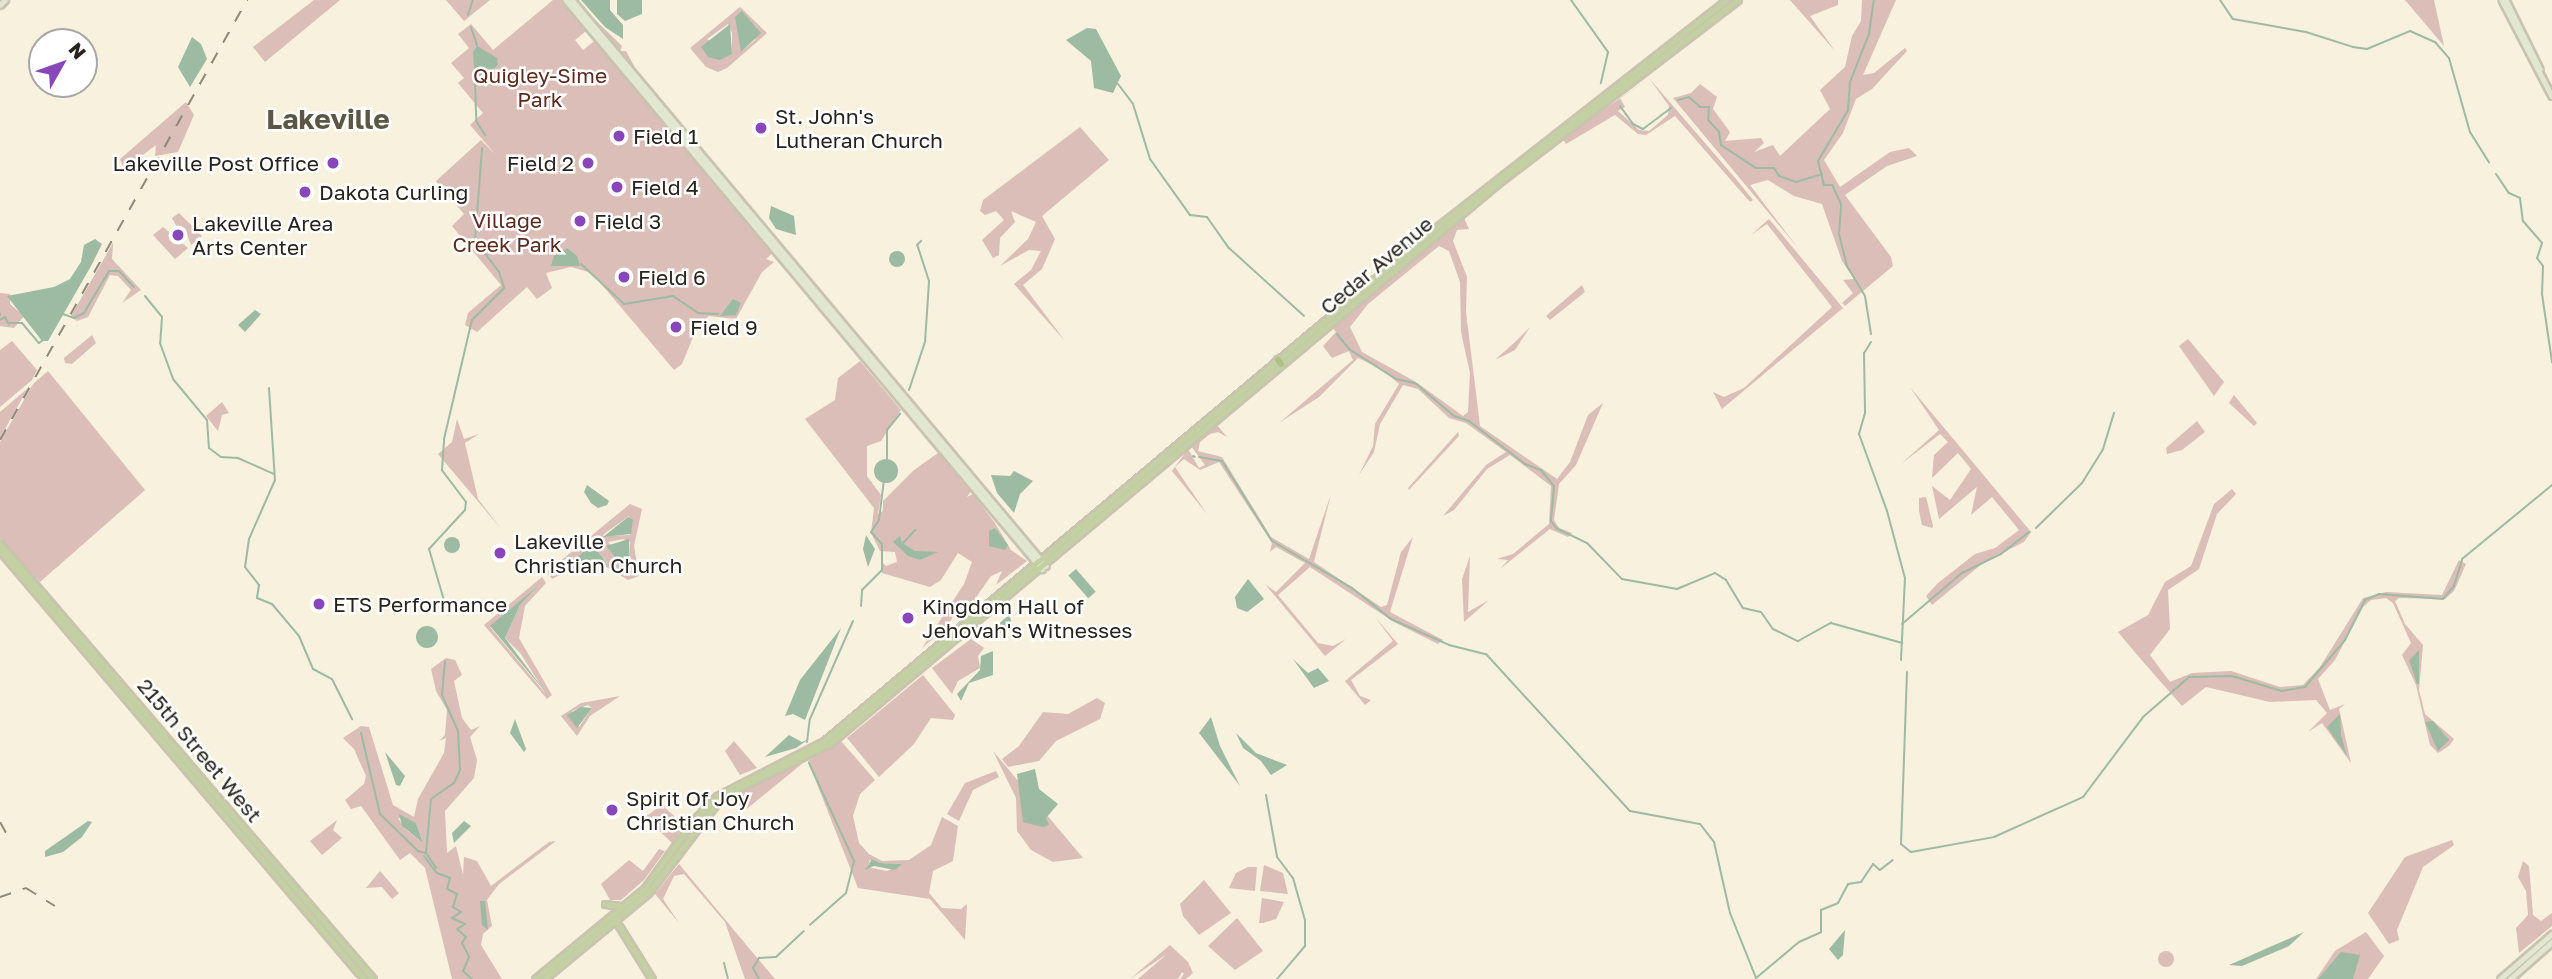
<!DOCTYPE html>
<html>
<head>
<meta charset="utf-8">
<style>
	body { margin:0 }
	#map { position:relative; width:2552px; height:979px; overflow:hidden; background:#f7f1dd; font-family:"Golos Text",sans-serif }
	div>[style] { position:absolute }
	.green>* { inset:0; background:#dabeb7 }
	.round { border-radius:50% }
	.water>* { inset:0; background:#9dbaa3; transform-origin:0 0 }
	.stream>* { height:2px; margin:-1px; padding:0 1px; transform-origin:1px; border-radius:1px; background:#9dbaa3 }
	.roads { filter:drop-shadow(2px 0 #c9c3af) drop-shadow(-2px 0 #c9c3af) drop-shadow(0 2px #c9c3af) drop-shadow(0 -2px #c9c3af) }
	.secondary>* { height:4.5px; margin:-2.25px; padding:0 2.25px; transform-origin:2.25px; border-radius:2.25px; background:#e1e7d0 }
	.primary>* { height:5px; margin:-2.5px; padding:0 2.5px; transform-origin:2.5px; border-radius:2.5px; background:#c3d0a2 }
	.trunk>* { height:6px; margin:-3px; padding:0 3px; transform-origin:3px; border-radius:3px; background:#afc083 }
	.rail>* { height:2px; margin-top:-1px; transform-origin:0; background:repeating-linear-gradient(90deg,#8d897b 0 12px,transparent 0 24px) }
	.dots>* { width:19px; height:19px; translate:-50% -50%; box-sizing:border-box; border:4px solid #fff; border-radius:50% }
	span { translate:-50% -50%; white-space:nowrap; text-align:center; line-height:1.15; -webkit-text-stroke:5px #fff; paint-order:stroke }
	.park-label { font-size:21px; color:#5c2b1f }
	.poi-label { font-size:21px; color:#26241d }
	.left { translate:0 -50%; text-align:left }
	.right { translate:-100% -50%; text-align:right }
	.street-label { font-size:21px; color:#26241d }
	.district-label { font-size:28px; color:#5c5645; font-weight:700 }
	.north { position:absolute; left:28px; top:28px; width:70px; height:70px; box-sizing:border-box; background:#fff; border:2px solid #a8a7a5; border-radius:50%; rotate:50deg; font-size:19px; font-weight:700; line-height:28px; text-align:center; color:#26241d }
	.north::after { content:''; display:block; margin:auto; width:24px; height:32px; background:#8746ba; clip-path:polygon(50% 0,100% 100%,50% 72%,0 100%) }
</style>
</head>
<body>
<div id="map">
	<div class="green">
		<div style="clip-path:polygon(314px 0,340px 0,265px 62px,253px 47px)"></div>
		<div style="clip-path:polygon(446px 0,490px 0,464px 21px)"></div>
		<div style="clip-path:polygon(evenodd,553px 0,570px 0,777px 249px,766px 259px,774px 262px,762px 272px,736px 319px,709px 316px,698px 325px,682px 364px,674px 370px,592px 273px,571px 267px,546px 273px,552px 288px,537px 299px,527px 287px,477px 332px,465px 325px,468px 313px,501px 285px,452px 226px,464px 214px,436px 181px,481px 140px,495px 154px,470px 125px,483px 113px,458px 83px,464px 78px,451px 63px,469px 48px,458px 34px,471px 24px,493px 50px,553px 0,590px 28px,598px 38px,583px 50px,575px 40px,590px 28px)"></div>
		<div style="clip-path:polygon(575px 0,622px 46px,620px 51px,626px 51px,640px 77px)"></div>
		<div style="clip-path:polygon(1790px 0,1838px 0,1838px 5px,1810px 16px,1835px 51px)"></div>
		<div style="clip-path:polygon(1862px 0,1896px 0,1863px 75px,1874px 73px,1905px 48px,1907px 51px,1872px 89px,1856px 99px,1843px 133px,1824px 160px,1840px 187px,1890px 152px,1909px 148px,1917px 156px,1887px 166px,1845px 195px,1891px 257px,1893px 266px,1845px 306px,1842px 303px,1853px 293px,1843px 280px,1854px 279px,1842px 261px,1822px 204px,1794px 196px,1768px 180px,1750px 185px,1798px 248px,1673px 98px,1691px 93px,1700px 84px,1717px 97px,1713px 109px,1730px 132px,1725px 141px,1761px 138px,1764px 143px,1754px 152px,1773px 145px,1780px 156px,1830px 109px,1820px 90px,1845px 67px,1852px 36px,1861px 21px)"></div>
		<div style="clip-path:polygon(2405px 0,2434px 0,2444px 46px)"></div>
		<div style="clip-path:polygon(evenodd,740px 7px,767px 33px,727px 68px,718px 72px,706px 67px,690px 48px,740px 7px,737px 19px,749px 21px,757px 28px,755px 40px,742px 51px,737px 19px,740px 7px,728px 24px,732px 33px,732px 54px,707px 39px,728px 24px)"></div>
		<div style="clip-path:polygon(1649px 78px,1736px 179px,1753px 200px,1750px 202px,1675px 116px,1646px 135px,1638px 134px,1615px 115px,1566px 144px,1562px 138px,1647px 80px,1620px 98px,1625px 107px,1618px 111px,1639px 130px,1649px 131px,1668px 115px,1669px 106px)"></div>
		<div style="clip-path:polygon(186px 102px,194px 115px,178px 152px,155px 156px,156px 145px,124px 169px,120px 159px)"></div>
		<div style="clip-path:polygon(1080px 127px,1109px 160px,1042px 216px,1055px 239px,1042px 269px,1023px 285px,1065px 341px,1014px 284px,1031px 270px,1041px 251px,1029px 250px,1000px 266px,1028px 239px,1036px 222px,1011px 211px,1015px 222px,1000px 238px,999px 255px,993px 258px,982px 240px,1004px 220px,996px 211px,985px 215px,980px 211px,983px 200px)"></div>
		<div style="clip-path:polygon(179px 213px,202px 236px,191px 245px,185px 229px,178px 229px,172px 218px)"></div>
		<div style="clip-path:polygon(evenodd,1464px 218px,1469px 229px,1457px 230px,1453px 241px,1467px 277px,1466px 312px,1480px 426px,1557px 479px,1570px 462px,1588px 415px,1603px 403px,1576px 465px,1559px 484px,1554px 520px,1559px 528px,1572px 533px,1568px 537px,1550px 529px,1500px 569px,1508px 560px,1497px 559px,1513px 554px,1549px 524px,1551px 486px,1510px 455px,1487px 469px,1454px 510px,1443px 516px,1486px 465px,1506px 452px,1466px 423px,1449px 418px,1418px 389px,1403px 385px,1380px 424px,1374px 452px,1359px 475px,1373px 446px,1375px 424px,1399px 384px,1382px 369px,1358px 358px,1319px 397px,1279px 423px,1353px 360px,1349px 351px,1332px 358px,1323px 346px,1336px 332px,1332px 327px,1464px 218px,1439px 246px,1449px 251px,1460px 282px,1461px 332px,1470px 373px,1468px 412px,1463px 416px,1416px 382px,1362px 352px,1350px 327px,1368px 304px,1439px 246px)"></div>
		<div style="clip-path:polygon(1769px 219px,1843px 308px,1722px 409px,1713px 392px,1724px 397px,1744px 388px,1832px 307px,1767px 224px,1751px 235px)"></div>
		<div style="clip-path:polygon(163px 227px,188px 248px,175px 259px,153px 235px)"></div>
		<div style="clip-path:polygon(113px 243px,112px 259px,141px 290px,122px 303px,131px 290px,118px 276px,110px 275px,88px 317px,77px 321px,71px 316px)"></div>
		<div style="clip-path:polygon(1582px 285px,1585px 292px,1550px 320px,1546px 316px)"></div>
		<div style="clip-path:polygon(0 293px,10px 294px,10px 304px,24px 316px,14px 328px,0 326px)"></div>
		<div style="clip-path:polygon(1530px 327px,1515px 350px,1495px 360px,1515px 342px)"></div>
		<div style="clip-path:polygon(92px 335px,96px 343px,72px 364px,65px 363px,64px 358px)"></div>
		<div style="clip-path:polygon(2188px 339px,2224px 382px,2214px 396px,2179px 346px)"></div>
		<div style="clip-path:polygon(12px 341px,37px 370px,32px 380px,0 407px,0 350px)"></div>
		<div style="clip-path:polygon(860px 361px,901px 410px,881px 441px,867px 446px,867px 476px,881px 495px,878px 514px,883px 511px,883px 501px,914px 470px,938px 453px,971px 491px,967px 497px,973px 494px,995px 523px,1011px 550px,1027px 561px,996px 585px,1002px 571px,991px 576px,972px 603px,955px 611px,949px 625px,922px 648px,964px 584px,972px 562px,958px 553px,941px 580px,930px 587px,882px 573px,882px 562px,886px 566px,897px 562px,895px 552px,880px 551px,871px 533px,874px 508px,805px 419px,835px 400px,838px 378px)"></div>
		<div style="clip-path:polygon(48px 371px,145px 490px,40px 582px,0 539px,0 442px,33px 384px)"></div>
		<div style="clip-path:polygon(1910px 387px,2031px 532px,2024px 542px,1983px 563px,1932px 605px,1926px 596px,1938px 583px,1975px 554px,1995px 548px,2019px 530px,1992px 497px,1971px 515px,1977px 487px,1939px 519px,1932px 486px,1950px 500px,1971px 469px,1958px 453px,1932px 478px,1934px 455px,1948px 442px,1940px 434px,1901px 464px,1939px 430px)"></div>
		<div style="clip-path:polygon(28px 388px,0 438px,0 412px)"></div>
		<div style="clip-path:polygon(2234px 395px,2257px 423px,2254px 426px,2229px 403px)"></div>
		<div style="clip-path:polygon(222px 402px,229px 413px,222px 415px,218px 431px,206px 416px)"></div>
		<div style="clip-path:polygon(457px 419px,464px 439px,479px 434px,465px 443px,478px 499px,502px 530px,438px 454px,452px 442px)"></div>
		<div style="clip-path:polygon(2197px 421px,2205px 432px,2182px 450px,2167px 454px,2166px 448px)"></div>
		<div style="clip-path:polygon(1216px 424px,1227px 437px,1218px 432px,1210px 434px,1200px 442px,1198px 451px,1222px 457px,1271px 537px,1309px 559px,1331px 494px,1314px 562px,1381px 607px,1387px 605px,1401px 552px,1413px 537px,1390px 612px,1443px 640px,1438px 644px,1394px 622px,1310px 567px,1278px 595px,1318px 643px,1333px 646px,1346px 639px,1325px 656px,1265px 584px,1276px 592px,1305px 563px,1276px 547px,1270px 552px,1272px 543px,1219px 462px,1200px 470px,1184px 459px,1175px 467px,1207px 514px,1172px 471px,1188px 449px,1199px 468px,1205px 465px,1191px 446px)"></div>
		<div style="clip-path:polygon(1458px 432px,1459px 436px,1409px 490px,1408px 488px)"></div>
		<div style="clip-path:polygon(2232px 489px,2236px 494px,2217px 514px,2199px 569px,2168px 590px,2170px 629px,2150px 655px,2170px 682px,2192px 673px,2231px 671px,2280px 687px,2303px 685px,2320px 667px,2363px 598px,2386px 592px,2442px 595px,2459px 560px,2466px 564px,2454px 591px,2445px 599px,2399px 598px,2395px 601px,2405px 624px,2423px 645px,2419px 690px,2425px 714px,2454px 739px,2449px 746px,2438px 753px,2430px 745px,2416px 685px,2402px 655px,2411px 643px,2393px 603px,2386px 598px,2371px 600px,2363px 607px,2335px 660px,2318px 679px,2330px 710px,2345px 704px,2339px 709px,2351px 763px,2322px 723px,2308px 732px,2327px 713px,2316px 700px,2270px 702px,2206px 687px,2182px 706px,2138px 656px,2118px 632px,2148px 615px,2165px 582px,2191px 566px,2214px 504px)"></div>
		<div style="clip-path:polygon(1926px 497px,1933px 526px,1932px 528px,1922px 525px,1919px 511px,1919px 498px)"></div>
		<div style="clip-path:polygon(evenodd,630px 504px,642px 509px,634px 546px,639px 576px,628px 580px,603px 565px,582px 564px,552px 579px,547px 572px,630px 504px,629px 516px,630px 535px,603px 536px,604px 534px,629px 516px,630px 504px,623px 539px,630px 542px,630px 567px,608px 542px,623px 539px,630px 504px,593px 545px,608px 564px,575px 563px,593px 545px)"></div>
		<div style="clip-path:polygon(1470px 556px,1468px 612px,1489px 600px,1464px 622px,1462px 579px)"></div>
		<div style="clip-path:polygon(evenodd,542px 577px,546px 583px,525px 606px,519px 638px,552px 695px,547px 699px,484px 625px,542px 577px,540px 584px,520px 605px,505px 638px,521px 654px,546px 694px,490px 627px,540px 584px)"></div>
		<div style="clip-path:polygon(1375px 617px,1398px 644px,1351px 680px,1360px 696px,1371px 700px,1365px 705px,1345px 681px,1393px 641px)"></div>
		<div style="clip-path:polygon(971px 639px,984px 648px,978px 656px,980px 668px,958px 681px,952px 694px,932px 668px)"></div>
		<div style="clip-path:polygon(evenodd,446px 658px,455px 660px,462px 675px,454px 681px,462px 718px,471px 730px,480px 726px,470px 737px,477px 760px,474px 778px,445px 811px,447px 853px,456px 846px,463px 875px,464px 857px,477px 861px,491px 886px,549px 842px,556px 841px,499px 884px,487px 900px,492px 926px,483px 934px,481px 945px,502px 979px,452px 979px,425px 868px,410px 853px,400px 860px,361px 806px,351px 809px,345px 800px,364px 784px,366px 776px,354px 749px,343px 738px,361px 726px,369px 727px,393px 805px,414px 817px,418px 799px,444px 753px,446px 738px,439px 741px,445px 735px,447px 710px,436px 691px,431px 669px,446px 658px,398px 818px,416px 823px,423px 843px,405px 829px,398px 818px)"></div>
		<div style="clip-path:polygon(923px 675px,955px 715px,953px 720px,931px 718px,914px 744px,879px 777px,847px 738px)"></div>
		<div style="clip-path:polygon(evenodd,620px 696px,590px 716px,577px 736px,561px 716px,581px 703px,620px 696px,588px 705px,592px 708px,579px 727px,572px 711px,588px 705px)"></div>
		<div style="clip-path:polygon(1097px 698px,1105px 703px,1100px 719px,1056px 741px,1039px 761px,1008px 767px,1002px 759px,1019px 746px,1043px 712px,1068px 714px)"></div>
		<div style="clip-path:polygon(734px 741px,757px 768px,740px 775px,725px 751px)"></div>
		<div style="clip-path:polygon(evenodd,841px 741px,875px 780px,860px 794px,853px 816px,859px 843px,869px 854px,882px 861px,909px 860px,931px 845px,942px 817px,958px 826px,953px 861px,933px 871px,929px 893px,942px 908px,961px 909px,967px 904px,965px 940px,930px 899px,858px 888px,808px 761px,841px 741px,870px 860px,880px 863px,902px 864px,887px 871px,867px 867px,870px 860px)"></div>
		<div style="clip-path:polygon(993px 751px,1083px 858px,1053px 862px,1031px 850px,1017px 831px,1016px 798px)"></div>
		<div style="clip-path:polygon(803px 763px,743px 812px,730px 797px,708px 815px,722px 802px,738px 791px)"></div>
		<div style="clip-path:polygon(996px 771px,999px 777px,973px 790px,959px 821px,947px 814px,965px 783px)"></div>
		<div style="clip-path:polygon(662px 805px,684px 825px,672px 843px,645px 817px)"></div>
		<div style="clip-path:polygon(337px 820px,333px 830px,342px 838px,322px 855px,310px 841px)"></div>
		<div style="clip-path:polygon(2452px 840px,2454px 845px,2423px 867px,2397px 930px,2399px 940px,2389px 944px,2368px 913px,2405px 857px)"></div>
		<div style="clip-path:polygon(659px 849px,665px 851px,644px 880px,621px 900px,610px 900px,601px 884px,629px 860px,643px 871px)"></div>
		<div style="clip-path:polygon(2523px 861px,2529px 866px,2533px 915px,2541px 921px,2552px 913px,2552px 926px,2519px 953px,2516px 928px,2528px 915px,2526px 891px,2518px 877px)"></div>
		<div style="clip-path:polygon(679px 864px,748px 947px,775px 979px,745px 979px,725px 922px,684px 874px,674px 876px,663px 899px,679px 923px,655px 894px)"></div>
		<div style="clip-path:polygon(1264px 865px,1283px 873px,1288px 894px,1260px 891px)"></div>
		<div style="clip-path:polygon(1248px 867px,1257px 867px,1255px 891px,1229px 888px,1236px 873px)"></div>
		<div style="clip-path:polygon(380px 871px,399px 893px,392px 899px,382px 887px,366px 888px)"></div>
		<div style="clip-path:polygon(1204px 880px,1231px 913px,1199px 935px,1183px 916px,1180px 904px)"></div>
		<div style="clip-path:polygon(1262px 898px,1284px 902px,1276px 919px,1263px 923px,1259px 923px)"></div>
		<div style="clip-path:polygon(1237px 918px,1263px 951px,1235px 970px,1208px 946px)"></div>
		<div style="clip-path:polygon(2366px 932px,2384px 956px,2368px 979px,2316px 979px,2335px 951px)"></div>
		<div style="clip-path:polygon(1170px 945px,1188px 962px,1193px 973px,1186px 979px,1180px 979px,1184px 974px,1182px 972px,1178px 979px,1138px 979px,1167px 954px,1130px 979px)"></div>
		<div class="round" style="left:2158px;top:951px;width:16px;height:16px"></div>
	</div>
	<div class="water">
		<div style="clip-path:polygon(581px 0,610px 0,610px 10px,623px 25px,623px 39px,605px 27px)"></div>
		<div style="clip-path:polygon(617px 0,642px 0,642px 14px,625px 21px,617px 14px)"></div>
		<div style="clip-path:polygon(742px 11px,761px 33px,741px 52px,735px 17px)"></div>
		<div style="clip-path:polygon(730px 24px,732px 54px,720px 60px,708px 57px,701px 47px)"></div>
		<div style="clip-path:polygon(1087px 28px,1096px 29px,1121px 76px,1113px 93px,1094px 88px,1091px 61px,1066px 40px)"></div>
		<div style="clip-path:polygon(192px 37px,201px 44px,207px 59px,190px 87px,178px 67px)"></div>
		<div style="clip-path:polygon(477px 46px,497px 58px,498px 65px,475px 83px,473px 52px)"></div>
		<div style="clip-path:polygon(771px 206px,794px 216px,796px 235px,776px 229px,769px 218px)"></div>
		<div style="clip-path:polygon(95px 239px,102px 244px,91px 266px,48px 341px,42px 341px,7px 296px,54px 287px,70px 279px,81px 262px,84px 245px)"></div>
		<div style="clip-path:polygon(567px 248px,577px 256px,580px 266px,551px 266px,554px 256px)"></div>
		<div class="round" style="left:889px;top:251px;width:16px;height:16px"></div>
		<div style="clip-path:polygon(733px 299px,741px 303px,736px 315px,720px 316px)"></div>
		<div style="clip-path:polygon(255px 310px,261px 314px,245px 332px,238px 325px)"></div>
		<div class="round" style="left:874px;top:459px;width:24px;height:24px"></div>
		<div style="clip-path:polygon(1014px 471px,1033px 481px,1020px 494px,1014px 513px,997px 493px,991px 475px,1010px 476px)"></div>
		<div style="clip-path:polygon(587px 485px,609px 501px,607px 505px,598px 508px,591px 503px,584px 492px)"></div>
		<div style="clip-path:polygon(628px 517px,633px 520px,631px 534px,603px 537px)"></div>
		<div style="clip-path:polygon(995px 528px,1008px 545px,1005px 550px,989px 546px,989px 531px)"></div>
		<div style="clip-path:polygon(866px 535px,875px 549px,868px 567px,863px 549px)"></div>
		<div style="clip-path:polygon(900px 536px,902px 543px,915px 551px,938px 552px,920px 560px,908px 556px,893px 542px)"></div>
		<div class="round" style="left:444px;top:537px;width:16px;height:16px"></div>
		<div style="clip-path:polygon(629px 539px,630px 567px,627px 571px,606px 546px)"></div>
		<div style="clip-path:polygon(591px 545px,595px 547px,608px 565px,572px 562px)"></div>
		<div style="left:1076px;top:569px;width:30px;height:10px;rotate:49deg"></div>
		<div style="clip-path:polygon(1248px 579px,1264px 599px,1247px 612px,1237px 608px,1235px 597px)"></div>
		<div style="clip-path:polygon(540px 584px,520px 605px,505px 638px,547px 694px,490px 626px)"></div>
		<div style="clip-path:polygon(1009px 615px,1013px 625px,1007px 631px,983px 637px)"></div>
		<div class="round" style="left:416px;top:626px;width:22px;height:22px"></div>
		<div style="clip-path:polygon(841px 628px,805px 720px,793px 714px,785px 716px,800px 680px)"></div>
		<div style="clip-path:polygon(2419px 650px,2419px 684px,2417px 684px,2409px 660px)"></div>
		<div style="clip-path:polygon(993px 651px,993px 675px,969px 683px,961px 701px,957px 694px,980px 670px,981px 656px)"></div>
		<div style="clip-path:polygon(1293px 659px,1308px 673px,1318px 668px,1329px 681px,1314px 688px)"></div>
		<div style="clip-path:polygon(581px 707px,592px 708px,577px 728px,567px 715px)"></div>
		<div style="clip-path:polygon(2340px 714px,2341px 735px,2347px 756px,2327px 727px)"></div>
		<div style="clip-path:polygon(1211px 717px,1220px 746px,1240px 786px,1199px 733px)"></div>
		<div style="clip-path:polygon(515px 719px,526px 749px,524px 752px,510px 733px)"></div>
		<div style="clip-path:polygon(2433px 721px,2449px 740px,2438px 751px,2425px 722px)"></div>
		<div style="clip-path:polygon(1236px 733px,1256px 753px,1287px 765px,1271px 775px,1261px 761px,1243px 748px)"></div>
		<div style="clip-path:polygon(789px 735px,802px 742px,809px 739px,796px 748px,765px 757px)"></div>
		<div style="clip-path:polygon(385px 752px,405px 776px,400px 786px,396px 785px)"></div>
		<div style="clip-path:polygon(1035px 769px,1039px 789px,1058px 804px,1046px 818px,1049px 825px,1043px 827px,1023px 822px,1017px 774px)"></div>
		<div style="clip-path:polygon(399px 814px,416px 823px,423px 843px,402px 826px)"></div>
		<div style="clip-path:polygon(88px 821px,92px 822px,82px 837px,63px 852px,45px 857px,45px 851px)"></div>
		<div style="clip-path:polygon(464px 821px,471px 826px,454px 843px,452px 833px)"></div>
		<div style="clip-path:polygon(872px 859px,880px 863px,902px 864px,895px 870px,874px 866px,865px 870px)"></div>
		<div style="clip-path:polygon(480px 901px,485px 901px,488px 930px,482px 925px)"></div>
		<div style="clip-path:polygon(1845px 930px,1843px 955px,1838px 960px,1829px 949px)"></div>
		<div style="clip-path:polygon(2304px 932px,2289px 946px,2242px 966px,2229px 965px)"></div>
		<div style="clip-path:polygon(2341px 952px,2360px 955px,2353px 979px,2318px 979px)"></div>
	</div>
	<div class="stream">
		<div style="left:1571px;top:0;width:64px;rotate:54.6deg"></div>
		<div style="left:1608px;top:52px;width:32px;rotate:103deg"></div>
		<div style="left:2220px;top:0;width:23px;rotate:56deg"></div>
		<div style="left:2233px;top:19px;width:74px;rotate:10.1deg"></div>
		<div style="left:2306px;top:32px;width:49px;rotate:17.7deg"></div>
		<div style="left:2353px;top:47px;width:14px;rotate:8deg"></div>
		<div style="left:2367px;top:49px;width:47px;rotate:-22.7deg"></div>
		<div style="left:2410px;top:31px;width:27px;rotate:24deg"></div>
		<div style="left:2435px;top:42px;width:21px;rotate:49deg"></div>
		<div style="left:2449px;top:58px;width:77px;rotate:74.2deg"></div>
		<div style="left:2470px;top:132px;width:36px;rotate:58deg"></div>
		<div style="left:468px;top:15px;width:16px;rotate:-72deg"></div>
		<div style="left:471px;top:27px;width:20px;rotate:72deg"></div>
		<div style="left:475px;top:83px;width:38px;rotate:88deg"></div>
		<div style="left:476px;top:121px;width:17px;rotate:57deg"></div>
		<div style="left:1118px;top:84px;width:25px;rotate:53deg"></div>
		<div style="left:1133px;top:104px;width:58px;rotate:72.8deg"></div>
		<div style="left:1150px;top:159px;width:69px;rotate:54.5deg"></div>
		<div style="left:1190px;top:215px;width:17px;rotate:7deg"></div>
		<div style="left:1207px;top:217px;width:38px;rotate:55deg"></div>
		<div style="left:1229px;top:248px;width:101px;rotate:42.2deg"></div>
		<div style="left:1678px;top:100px;width:11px;rotate:-15deg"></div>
		<div style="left:1689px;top:97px;width:15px;rotate:42deg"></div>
		<div style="left:1700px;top:107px;width:9px"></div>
		<div style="left:1709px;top:107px;width:13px;rotate:94deg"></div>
		<div style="left:1708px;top:120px;width:16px;rotate:47deg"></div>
		<div style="left:1719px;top:132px;width:13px;rotate:81deg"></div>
		<div style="left:1721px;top:145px;width:42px;rotate:33.3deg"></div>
		<div style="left:1756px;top:168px;width:18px"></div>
		<div style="left:1774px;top:168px;width:9px;rotate:58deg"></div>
		<div style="left:1779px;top:176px;width:18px;rotate:19deg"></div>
		<div style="left:1796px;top:182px;width:27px;rotate:-17deg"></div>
		<div style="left:1620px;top:106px;width:22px;rotate:54deg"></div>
		<div style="left:1633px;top:124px;width:11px;rotate:27deg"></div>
		<div style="left:1643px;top:129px;width:35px;rotate:-37deg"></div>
		<div style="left:2496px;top:174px;width:23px;rotate:56deg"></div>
		<div style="left:2509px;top:193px;width:12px;rotate:24deg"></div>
		<div style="left:2520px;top:198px;width:23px;rotate:83deg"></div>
		<div style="left:2523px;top:221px;width:29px;rotate:49deg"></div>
		<div style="left:2542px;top:243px;width:16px;rotate:108deg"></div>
		<div style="left:2537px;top:258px;width:10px;rotate:53deg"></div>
		<div style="left:2543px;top:266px;width:28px;rotate:92deg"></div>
		<div style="left:2542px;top:294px;width:69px;rotate:81.6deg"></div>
		<div style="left:581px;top:264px;width:59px;rotate:42.9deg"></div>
		<div style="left:624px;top:304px;width:50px;rotate:-9.3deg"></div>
		<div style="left:673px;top:296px;width:30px;rotate:34deg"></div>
		<div style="left:698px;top:313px;width:20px;rotate:3deg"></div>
		<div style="left:145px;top:296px;width:27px;rotate:51deg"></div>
		<div style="left:162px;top:317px;width:26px;rotate:94deg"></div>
		<div style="left:160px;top:343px;width:38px;rotate:70deg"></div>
		<div style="left:173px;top:379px;width:53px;rotate:50.3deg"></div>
		<div style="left:207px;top:420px;width:28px;rotate:86deg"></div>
		<div style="left:209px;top:448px;width:15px;rotate:37deg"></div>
		<div style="left:221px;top:457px;width:17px;rotate:3deg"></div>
		<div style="left:238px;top:458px;width:39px;rotate:24deg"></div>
		<div style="left:0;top:314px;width:1px;rotate:90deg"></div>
		<div style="left:63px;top:314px;width:12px;rotate:20deg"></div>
		<div style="left:74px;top:318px;width:11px;rotate:-27deg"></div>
		<div style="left:84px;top:313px;width:49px;rotate:-59.2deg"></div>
		<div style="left:109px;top:271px;width:10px"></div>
		<div style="left:119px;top:271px;width:22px;rotate:47deg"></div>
		<div style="left:0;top:320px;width:6px;rotate:-31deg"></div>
		<div style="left:5px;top:317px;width:7px;rotate:63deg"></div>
		<div style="left:8px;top:323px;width:14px"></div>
		<div style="left:22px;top:323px;width:26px;rotate:50deg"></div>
		<div style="left:39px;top:343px;width:5px;rotate:-37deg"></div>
		<div style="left:1337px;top:334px;width:19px;rotate:51deg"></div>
		<div style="left:1349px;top:349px;width:56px;rotate:32.6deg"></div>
		<div style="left:1396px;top:379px;width:19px;rotate:12deg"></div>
		<div style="left:1415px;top:383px;width:51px;rotate:40.2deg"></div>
		<div style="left:1454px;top:416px;width:16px;rotate:18deg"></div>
		<div style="left:1469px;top:421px;width:71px;rotate:37.5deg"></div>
		<div style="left:1525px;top:464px;width:17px;rotate:21deg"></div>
		<div style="left:1541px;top:470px;width:21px;rotate:51deg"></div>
		<div style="left:1554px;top:486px;width:35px;rotate:95deg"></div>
		<div style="left:1551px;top:521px;width:9px;rotate:54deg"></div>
		<div style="left:1556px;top:528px;width:34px;rotate:26deg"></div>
		<div style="left:1587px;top:543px;width:50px;rotate:45.8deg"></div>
		<div style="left:1622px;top:579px;width:56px;rotate:10.3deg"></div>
		<div style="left:1677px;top:589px;width:41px;rotate:-22.8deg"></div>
		<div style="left:1715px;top:573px;width:13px;rotate:32deg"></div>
		<div style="left:1726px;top:580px;width:33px;rotate:59deg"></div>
		<div style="left:1743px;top:608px;width:18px;rotate:13deg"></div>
		<div style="left:1761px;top:612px;width:21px;rotate:55deg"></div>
		<div style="left:1773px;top:629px;width:28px;rotate:26deg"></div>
		<div style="left:1798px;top:641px;width:38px;rotate:-29deg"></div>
		<div style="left:1831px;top:623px;width:74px;rotate:15.7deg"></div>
		<div style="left:1871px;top:334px;width:38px;rotate:-99deg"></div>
		<div style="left:1865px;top:296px;width:35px;rotate:-121deg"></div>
		<div style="left:1847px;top:266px;width:32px;rotate:-104deg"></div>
		<div style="left:1839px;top:235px;width:31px;rotate:-86deg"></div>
		<div style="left:1841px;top:204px;width:21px;rotate:-115deg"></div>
		<div style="left:1832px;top:185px;width:8px;rotate:180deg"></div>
		<div style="left:1824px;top:185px;width:25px;rotate:-104deg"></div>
		<div style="left:1818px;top:161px;width:59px;rotate:-59.5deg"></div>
		<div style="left:1848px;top:110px;width:28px;rotate:-86deg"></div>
		<div style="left:1850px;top:82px;width:52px;rotate:-68.4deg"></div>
		<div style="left:1869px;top:34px;width:34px;rotate:-82deg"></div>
		<div style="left:1871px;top:342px;width:13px;rotate:122deg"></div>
		<div style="left:1864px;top:353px;width:60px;rotate:89deg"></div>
		<div style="left:1865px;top:413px;width:22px;rotate:106deg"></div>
		<div style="left:1859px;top:434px;width:82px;rotate:70deg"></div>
		<div style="left:1887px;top:511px;width:69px;rotate:75deg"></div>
		<div style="left:1905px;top:578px;width:82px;rotate:92.8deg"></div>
		<div style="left:269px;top:388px;width:92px;rotate:86.3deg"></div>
		<div style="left:275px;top:480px;width:64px;rotate:113.8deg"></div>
		<div style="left:249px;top:539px;width:28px;rotate:98deg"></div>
		<div style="left:245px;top:567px;width:23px;rotate:52deg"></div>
		<div style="left:259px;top:585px;width:13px;rotate:99deg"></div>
		<div style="left:257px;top:598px;width:16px;rotate:22deg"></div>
		<div style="left:272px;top:604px;width:42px;rotate:49.8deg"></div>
		<div style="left:299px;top:636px;width:36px;rotate:67deg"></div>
		<div style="left:313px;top:669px;width:21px;rotate:28deg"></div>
		<div style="left:332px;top:679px;width:45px;rotate:63.4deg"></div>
		<div style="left:909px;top:390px;width:51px;rotate:-71.6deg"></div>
		<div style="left:925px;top:342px;width:61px;rotate:-86.2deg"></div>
		<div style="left:929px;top:281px;width:38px;rotate:-108deg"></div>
		<div style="left:917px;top:245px;width:6px;rotate:-45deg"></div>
		<div style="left:1193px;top:456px;width:2px;rotate:27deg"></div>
		<div style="left:1199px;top:457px;width:23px;rotate:10deg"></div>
		<div style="left:1222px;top:461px;width:94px;rotate:58deg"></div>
		<div style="left:1272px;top:541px;width:93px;rotate:30.4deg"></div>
		<div style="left:1352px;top:588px;width:50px;rotate:38.5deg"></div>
		<div style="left:1391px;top:619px;width:64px;rotate:24.1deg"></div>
		<div style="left:1449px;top:645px;width:38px;rotate:14deg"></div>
		<div style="left:1486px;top:654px;width:213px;rotate:47.5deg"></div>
		<div style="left:1630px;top:811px;width:71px;rotate:10.5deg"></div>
		<div style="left:1700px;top:824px;width:23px;rotate:52deg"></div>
		<div style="left:1714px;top:842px;width:73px;rotate:77.3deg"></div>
		<div style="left:1730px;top:913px;width:70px;rotate:68.2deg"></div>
		<div style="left:887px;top:459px;width:29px;rotate:-90deg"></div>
		<div style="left:887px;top:430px;width:21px;rotate:-51deg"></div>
		<div style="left:2036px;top:528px;width:64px;rotate:-44.4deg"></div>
		<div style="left:2082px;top:483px;width:40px;rotate:-58deg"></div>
		<div style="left:2103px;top:449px;width:38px;rotate:-73deg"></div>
		<div style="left:903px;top:543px;width:18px;rotate:-47deg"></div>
		<div style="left:861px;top:606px;width:16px;rotate:-86deg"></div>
		<div style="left:862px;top:590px;width:28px;rotate:-45deg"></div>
		<div style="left:882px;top:570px;width:26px;rotate:-90deg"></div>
		<div style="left:882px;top:544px;width:16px;rotate:-133deg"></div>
		<div style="left:871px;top:532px;width:14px;rotate:-56deg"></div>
		<div style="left:879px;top:520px;width:39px;rotate:-83deg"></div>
		<div style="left:448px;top:614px;width:68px;rotate:-106.3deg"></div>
		<div style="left:429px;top:549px;width:53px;rotate:-47.3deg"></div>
		<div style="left:465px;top:510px;width:8px;rotate:-83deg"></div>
		<div style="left:466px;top:502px;width:40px;rotate:-127deg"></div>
		<div style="left:442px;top:470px;width:31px;rotate:-86deg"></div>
		<div style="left:444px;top:439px;width:122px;rotate:-76.8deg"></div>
		<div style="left:472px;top:320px;width:45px;rotate:-45deg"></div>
		<div style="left:504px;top:288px;width:17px;rotate:-107deg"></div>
		<div style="left:499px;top:272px;width:40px;rotate:-127deg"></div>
		<div style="left:475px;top:240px;width:92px;rotate:-85.6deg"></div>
		<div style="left:1902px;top:624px;width:79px;rotate:-40.4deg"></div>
		<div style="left:1962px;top:573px;width:43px;rotate:-26deg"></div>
		<div style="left:2001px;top:554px;width:36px;rotate:-38deg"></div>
		<div style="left:1907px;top:672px;width:172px;rotate:92deg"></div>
		<div style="left:1901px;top:844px;width:13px;rotate:39deg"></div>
		<div style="left:1911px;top:852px;width:84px;rotate:-10.2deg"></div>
		<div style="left:1994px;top:837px;width:98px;rotate:-24.2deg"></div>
		<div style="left:2083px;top:797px;width:100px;rotate:-53.1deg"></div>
		<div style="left:2143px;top:717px;width:61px;rotate:-41deg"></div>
		<div style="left:2189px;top:677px;width:43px;rotate:-1.3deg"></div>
		<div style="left:2232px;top:676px;width:52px;rotate:16.7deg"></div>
		<div style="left:2282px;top:691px;width:23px;rotate:-10deg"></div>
		<div style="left:2305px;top:687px;width:62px;rotate:-49.6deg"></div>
		<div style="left:2345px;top:640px;width:45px;rotate:-63.4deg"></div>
		<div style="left:2365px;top:600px;width:15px;rotate:-23deg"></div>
		<div style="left:2379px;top:594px;width:64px;rotate:4.5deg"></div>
		<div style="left:2443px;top:599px;width:17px;rotate:-50deg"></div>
		<div style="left:2454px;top:586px;width:28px;rotate:-73deg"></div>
		<div style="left:2462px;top:559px;width:117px;rotate:-39.4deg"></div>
		<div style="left:361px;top:733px;width:83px;rotate:76.8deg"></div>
		<div style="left:380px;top:814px;width:53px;rotate:44.2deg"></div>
		<div style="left:418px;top:851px;width:8px;rotate:14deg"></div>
		<div style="left:426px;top:853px;width:18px;rotate:56deg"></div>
		<div style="left:807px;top:742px;width:23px;rotate:-83deg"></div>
		<div style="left:810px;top:719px;width:107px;rotate:-66.3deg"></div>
		<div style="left:809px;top:763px;width:108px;rotate:65.3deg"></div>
		<div style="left:854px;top:861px;width:33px;rotate:104deg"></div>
		<div style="left:846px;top:893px;width:48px;rotate:138.4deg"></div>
		<div style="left:1266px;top:795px;width:63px;rotate:79.9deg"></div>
		<div style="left:1277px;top:857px;width:26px;rotate:53deg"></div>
		<div style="left:1293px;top:878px;width:44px;rotate:74.1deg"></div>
		<div style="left:1305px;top:920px;width:26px;rotate:90deg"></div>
		<div style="left:1305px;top:946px;width:43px;rotate:130.3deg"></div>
		<div style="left:426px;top:853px;width:54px;rotate:-84.7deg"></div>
		<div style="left:431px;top:799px;width:28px;rotate:-35deg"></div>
		<div style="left:454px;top:783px;width:14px;rotate:-65deg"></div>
		<div style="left:460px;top:770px;width:39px;rotate:-93deg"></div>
		<div style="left:458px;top:731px;width:39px;rotate:-114deg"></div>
		<div style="left:442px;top:695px;width:34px;rotate:-85deg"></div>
		<div style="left:424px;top:856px;width:21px;rotate:53deg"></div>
		<div style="left:437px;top:873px;width:14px;rotate:21deg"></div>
		<div style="left:450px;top:878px;width:11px;rotate:105deg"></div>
		<div style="left:447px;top:889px;width:11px;rotate:27deg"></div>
		<div style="left:457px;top:894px;width:14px;rotate:107deg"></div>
		<div style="left:453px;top:907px;width:9px;rotate:32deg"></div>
		<div style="left:461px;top:912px;width:11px;rotate:146deg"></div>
		<div style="left:452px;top:918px;width:14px;rotate:25deg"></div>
		<div style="left:465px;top:924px;width:9px;rotate:148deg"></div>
		<div style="left:457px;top:929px;width:12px;rotate:42deg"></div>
		<div style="left:466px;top:937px;width:7px;rotate:124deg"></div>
		<div style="left:462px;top:943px;width:16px;rotate:63deg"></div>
		<div style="left:469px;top:957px;width:15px;rotate:113deg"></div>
		<div style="left:463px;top:971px;width:12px;rotate:42deg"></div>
		<div style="left:724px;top:963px;width:16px;rotate:76deg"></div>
		<div style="left:1756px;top:978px;width:56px;rotate:-39.9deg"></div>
		<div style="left:1799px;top:942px;width:24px;rotate:-24deg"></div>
		<div style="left:1821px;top:932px;width:22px;rotate:-90deg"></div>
		<div style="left:1821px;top:910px;width:18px;rotate:-22deg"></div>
		<div style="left:1838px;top:903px;width:21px;rotate:-62deg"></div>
		<div style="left:1848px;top:884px;width:13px;rotate:-9deg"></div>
		<div style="left:1861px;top:882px;width:22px;rotate:-56deg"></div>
		<div style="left:1873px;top:864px;width:9px;rotate:41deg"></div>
		<div style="left:1880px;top:870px;width:16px;rotate:-38deg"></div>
		<div style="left:759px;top:979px;width:13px;rotate:-119deg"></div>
		<div style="left:753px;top:968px;width:12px;rotate:-59deg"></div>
		<div style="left:759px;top:958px;width:17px;rotate:-3deg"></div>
		<div style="left:776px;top:957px;width:38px;rotate:-43deg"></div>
	</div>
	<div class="roads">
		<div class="secondary">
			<div style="left:566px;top:0;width:742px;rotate:50.09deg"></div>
			<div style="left:572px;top:0;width:738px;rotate:50.06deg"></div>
			<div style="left:2502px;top:0;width:108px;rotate:62.5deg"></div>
			<div style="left:2506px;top:0;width:77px;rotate:63.8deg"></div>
			<div style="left:0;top:5px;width:7px;rotate:-45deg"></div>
			<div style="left:2500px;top:979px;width:69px;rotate:-40.9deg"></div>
			<div style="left:2510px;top:979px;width:56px;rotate:-41.4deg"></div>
		</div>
		<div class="primary">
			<div style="left:0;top:544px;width:573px;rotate:49.39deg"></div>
			<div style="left:0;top:551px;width:562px;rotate:49.62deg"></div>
			<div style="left:605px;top:904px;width:16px;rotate:7deg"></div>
			<div style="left:614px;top:918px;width:72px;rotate:58.1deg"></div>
			<div style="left:535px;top:979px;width:143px;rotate:-39.6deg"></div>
			<div style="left:645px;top:888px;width:82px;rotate:-54.4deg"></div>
			<div style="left:693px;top:821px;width:35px;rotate:-46deg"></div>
			<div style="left:717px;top:796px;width:120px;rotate:-27.2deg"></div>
			<div style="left:824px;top:741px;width:789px;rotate:-40.01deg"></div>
			<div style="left:1428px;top:234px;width:379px;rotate:-38.1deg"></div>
			<div style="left:544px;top:979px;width:136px;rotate:-39.6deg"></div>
			<div style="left:649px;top:892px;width:111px;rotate:-52.7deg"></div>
			<div style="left:716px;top:804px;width:26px;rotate:-36deg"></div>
			<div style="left:737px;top:789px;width:102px;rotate:-26.1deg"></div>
			<div style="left:829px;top:744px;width:872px;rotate:-39.97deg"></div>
			<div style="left:1497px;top:184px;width:303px;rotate:-37.4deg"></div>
		</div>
		<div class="trunk">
			<div style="left:1278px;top:360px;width:5px;rotate:53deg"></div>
		</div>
	</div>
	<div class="rail">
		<div style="left:0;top:440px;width:505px;rotate:-60.69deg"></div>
		<div style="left:0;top:822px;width:18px;rotate:61deg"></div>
		<div style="left:0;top:897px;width:28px;rotate:-19deg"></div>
		<div style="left:26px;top:888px;width:34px;rotate:32deg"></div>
	</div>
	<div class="dots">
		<div style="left:761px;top:128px;background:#8746ba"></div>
		<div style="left:619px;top:136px;background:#8746ba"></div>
		<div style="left:333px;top:163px;background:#8746ba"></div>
		<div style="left:588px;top:163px;background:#8746ba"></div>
		<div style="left:617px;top:187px;background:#8746ba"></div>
		<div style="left:305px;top:192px;background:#8746ba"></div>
		<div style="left:580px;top:221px;background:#8746ba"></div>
		<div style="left:178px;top:235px;background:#8746ba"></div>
		<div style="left:624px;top:277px;background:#8746ba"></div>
		<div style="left:676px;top:327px;background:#8746ba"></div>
		<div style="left:500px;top:553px;background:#8746ba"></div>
		<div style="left:319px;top:604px;background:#8746ba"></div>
		<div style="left:908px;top:618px;background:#8746ba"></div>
		<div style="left:612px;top:810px;background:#8746ba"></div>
	</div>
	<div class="park-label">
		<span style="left:540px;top:87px">Quigley-Sime<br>Park</span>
		<span style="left:507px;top:232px">Village<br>Creek Park</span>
	</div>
	<div class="poi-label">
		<span class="left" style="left:775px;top:128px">St. John's<br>Lutheran Church</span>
		<span class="left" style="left:633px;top:136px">Field 1</span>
		<span class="right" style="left:319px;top:163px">Lakeville Post Office</span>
		<span class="right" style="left:574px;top:163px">Field 2</span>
		<span class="left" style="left:631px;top:187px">Field 4</span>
		<span class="left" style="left:319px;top:192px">Dakota Curling</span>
		<span class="left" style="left:594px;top:221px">Field 3</span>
		<span class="left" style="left:192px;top:235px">Lakeville Area<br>Arts Center</span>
		<span class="left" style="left:638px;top:277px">Field 6</span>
		<span class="left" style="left:690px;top:327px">Field 9</span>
		<span class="left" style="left:514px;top:553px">Lakeville<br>Christian Church</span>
		<span class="left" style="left:333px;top:604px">ETS Performance</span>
		<span class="left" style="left:922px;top:618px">Kingdom Hall of<br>Jehovah's Witnesses</span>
		<span class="left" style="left:626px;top:810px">Spirit Of Joy<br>Christian Church</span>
	</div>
	<div class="street-label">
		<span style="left:1376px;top:265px;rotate:-40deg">Cedar Avenue</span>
		<span style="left:200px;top:750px;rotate:50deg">215th Street West</span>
	</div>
	<div class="district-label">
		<span style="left:328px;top:119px">Lakeville</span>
	</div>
	<div class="north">N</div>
</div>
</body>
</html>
